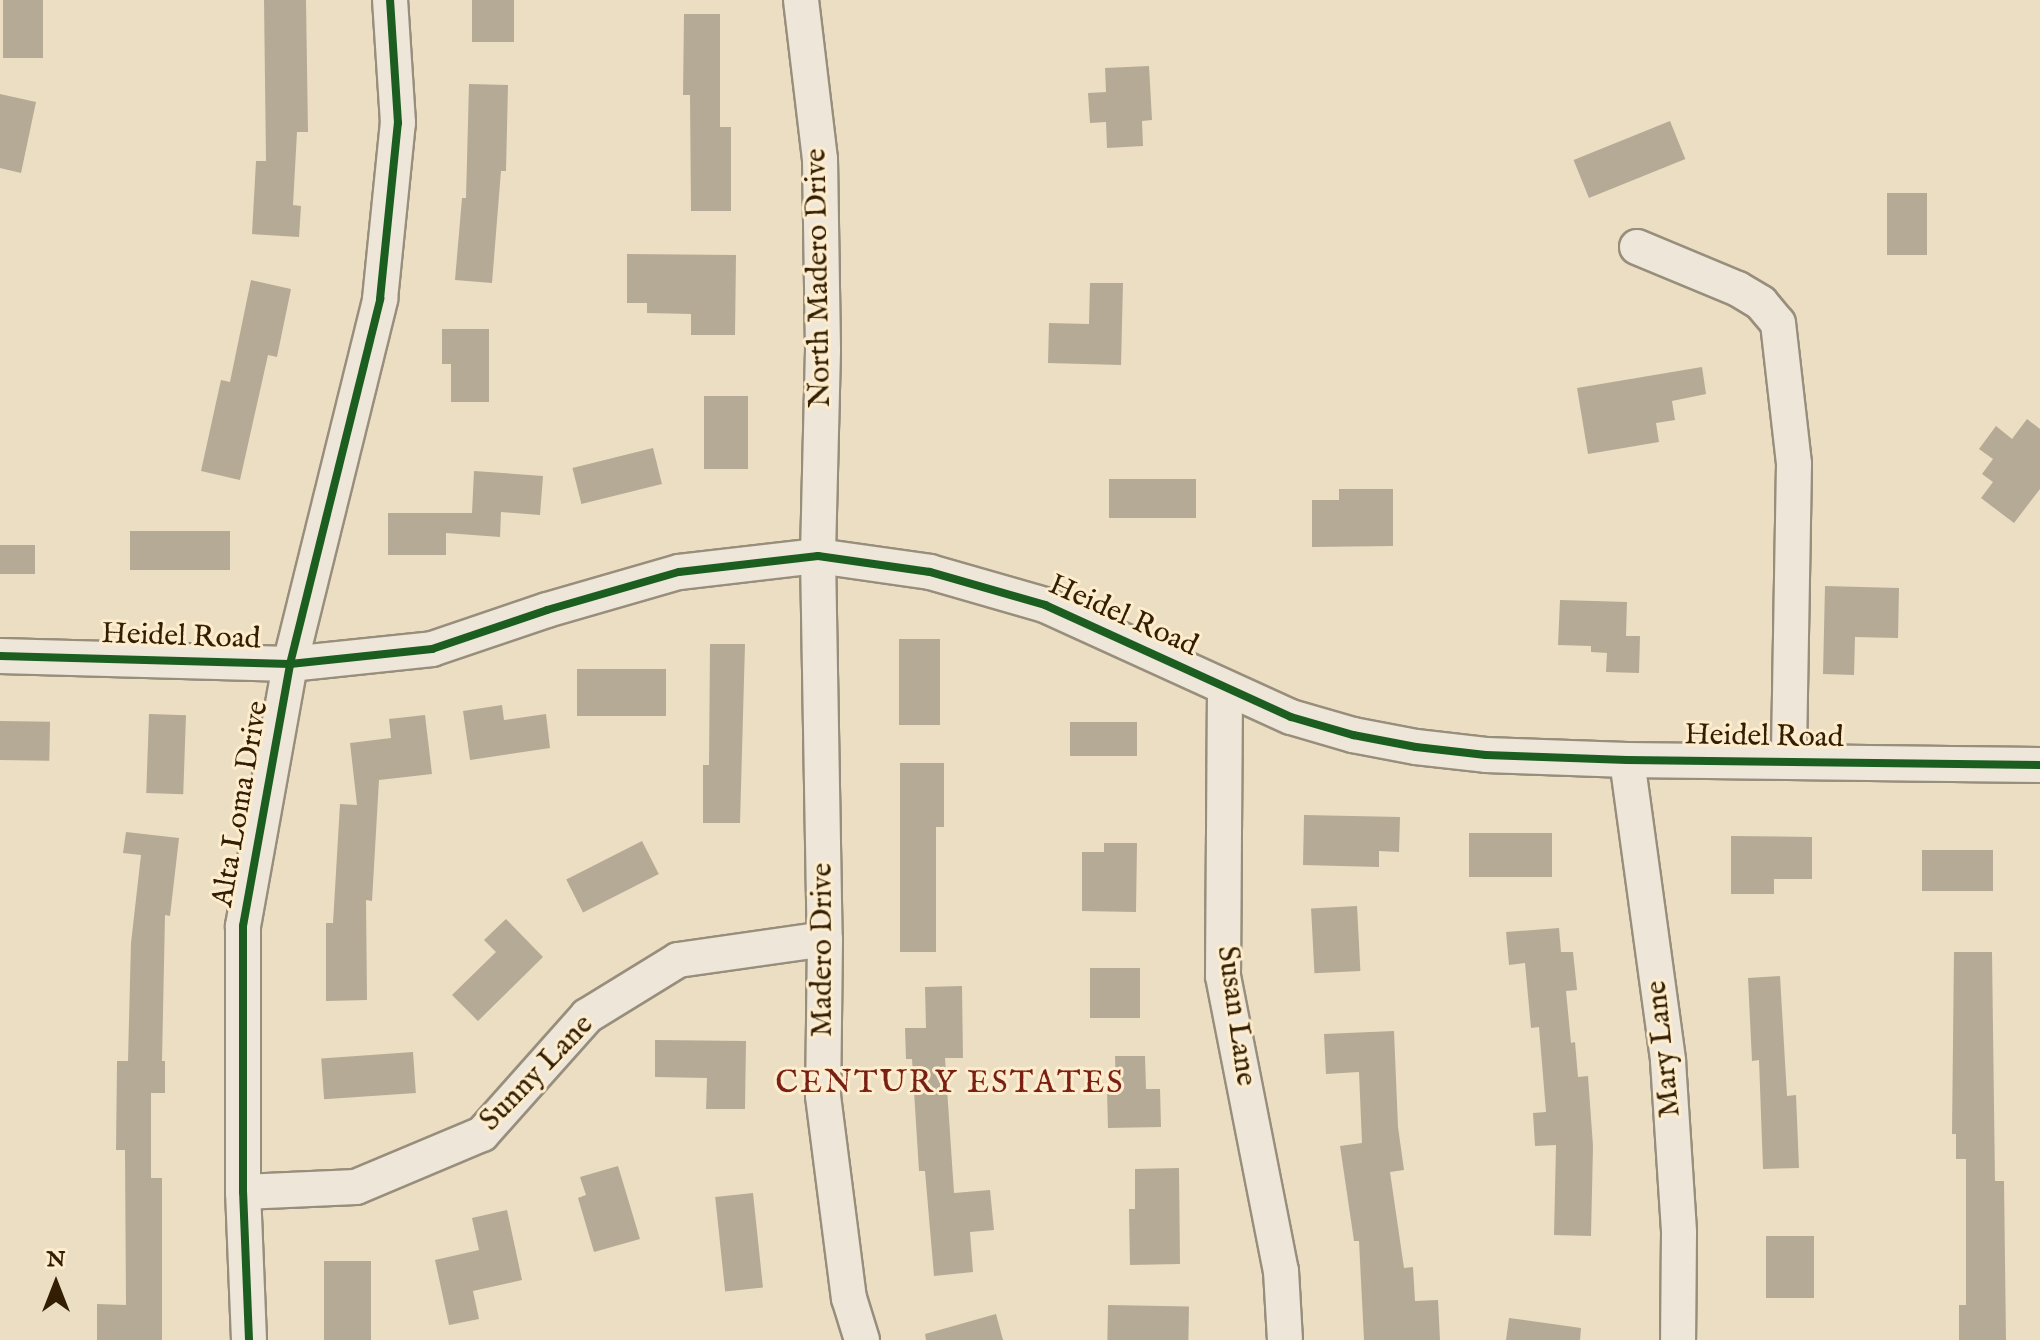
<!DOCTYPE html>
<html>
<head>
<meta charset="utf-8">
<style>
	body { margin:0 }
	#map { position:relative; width:2040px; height:1340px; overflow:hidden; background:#ecdec3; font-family:"IM FELL English",serif }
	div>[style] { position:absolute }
	.building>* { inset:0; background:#b5aa96; transform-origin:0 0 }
	.roads { filter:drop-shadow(2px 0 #988e7c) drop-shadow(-2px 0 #988e7c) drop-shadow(0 2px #988e7c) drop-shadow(0 -2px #988e7c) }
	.minor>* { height:34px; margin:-17px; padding:0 17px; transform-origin:17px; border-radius:17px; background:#eee6d9 }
	.cycleway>* { height:8px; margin:-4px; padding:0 4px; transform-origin:4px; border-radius:4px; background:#1b5e20 }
	span { translate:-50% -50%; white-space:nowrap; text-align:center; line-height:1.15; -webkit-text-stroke:6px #feedcd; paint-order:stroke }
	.street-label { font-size:30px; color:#331e03 }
	.neighbourhood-label { font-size:32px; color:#7a1f14; letter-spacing:2px }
	.north { position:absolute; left:16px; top:1244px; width:80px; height:80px; -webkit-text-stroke:6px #feedcd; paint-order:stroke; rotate:0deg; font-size:22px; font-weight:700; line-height:32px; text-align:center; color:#331e03 }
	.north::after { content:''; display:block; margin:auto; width:28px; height:36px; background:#331e03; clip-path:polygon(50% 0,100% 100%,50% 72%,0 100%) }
</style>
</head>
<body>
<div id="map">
	<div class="building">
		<div style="left:3px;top:0;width:40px;height:58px"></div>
		<div style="clip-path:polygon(264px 0,306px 0,308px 132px,297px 132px,293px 205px,301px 206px,299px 237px,252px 234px,256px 161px,266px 161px)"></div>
		<div style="left:472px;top:0;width:42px;height:42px"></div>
		<div style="clip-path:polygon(684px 14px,720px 14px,720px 127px,731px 127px,731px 211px,691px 211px,690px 95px,683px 95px)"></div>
		<div style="clip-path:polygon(1149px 66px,1152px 120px,1142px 121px,1143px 146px,1107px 148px,1106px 122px,1090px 123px,1088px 93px,1106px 92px,1105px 68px)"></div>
		<div style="clip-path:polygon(469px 84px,508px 85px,506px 171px,501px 171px,492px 283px,455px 280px,462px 198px,466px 198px)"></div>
		<div style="clip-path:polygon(0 94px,36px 102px,21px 173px,0 168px)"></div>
		<div style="left:1670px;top:121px;width:41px;height:104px;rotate:68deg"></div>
		<div style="left:1887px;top:193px;width:40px;height:62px"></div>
		<div style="clip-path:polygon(627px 254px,736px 255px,735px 335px,691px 335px,691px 314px,647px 313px,647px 303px,627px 303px)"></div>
		<div style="clip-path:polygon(251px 280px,291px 289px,277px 357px,268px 355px,240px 480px,201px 471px,221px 380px,230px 382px)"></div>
		<div style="clip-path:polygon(1090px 283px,1123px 283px,1121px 365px,1048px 363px,1049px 323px,1089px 324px)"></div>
		<div style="clip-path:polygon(442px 329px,489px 329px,489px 402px,451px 402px,451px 364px,442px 364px)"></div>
		<div style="clip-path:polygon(1702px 367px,1706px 394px,1672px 401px,1675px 420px,1656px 423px,1659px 442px,1588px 454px,1577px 388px)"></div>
		<div style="left:704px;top:396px;width:44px;height:73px"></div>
		<div style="clip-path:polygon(2027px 419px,2040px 429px,2040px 489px,2014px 523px,1981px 498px,1993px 482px,1982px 474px,1993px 459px,1979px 449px,1996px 426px,2012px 439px)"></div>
		<div style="left:653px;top:448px;width:37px;height:83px;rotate:76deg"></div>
		<div style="clip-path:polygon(474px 471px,543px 476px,540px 515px,501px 512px,500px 537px,446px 533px,446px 555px,388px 555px,388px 513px,472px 513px)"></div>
		<div style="left:1109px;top:479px;width:87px;height:39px"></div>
		<div style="clip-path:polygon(1339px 489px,1393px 489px,1393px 546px,1312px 547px,1312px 500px,1339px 500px)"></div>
		<div style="left:130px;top:531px;width:100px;height:39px"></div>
		<div style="left:0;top:545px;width:35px;height:29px"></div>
		<div style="clip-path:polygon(1825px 586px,1899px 588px,1898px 638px,1855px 637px,1854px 675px,1823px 674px)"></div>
		<div style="clip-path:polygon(1560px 600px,1627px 602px,1626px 636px,1640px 636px,1639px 673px,1606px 672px,1607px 653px,1591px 652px,1591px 646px,1558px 645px)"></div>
		<div style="left:899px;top:639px;width:41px;height:86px"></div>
		<div style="clip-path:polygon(710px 644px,745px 644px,740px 823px,703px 823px,703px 765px,709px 765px)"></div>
		<div style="left:577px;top:669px;width:89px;height:47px"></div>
		<div style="clip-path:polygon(502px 705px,504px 720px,546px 714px,550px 748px,470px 760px,463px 711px)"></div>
		<div style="left:149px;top:714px;width:37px;height:79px;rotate:2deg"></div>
		<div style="clip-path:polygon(425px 715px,432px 774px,379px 780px,372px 901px,366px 900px,367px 1000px,326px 1001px,326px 923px,333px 923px,340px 804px,357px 805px,350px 743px,391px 738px,389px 719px)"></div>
		<div style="left:0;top:721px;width:50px;height:39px;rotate:1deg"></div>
		<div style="left:1070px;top:722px;width:67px;height:34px"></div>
		<div style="clip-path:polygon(900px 763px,944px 763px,944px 827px,936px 827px,936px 952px,900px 952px)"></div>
		<div style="clip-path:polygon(1304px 815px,1400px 817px,1399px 852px,1379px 851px,1379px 867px,1303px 865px)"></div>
		<div style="clip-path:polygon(126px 832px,179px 838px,170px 916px,165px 915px,162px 1061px,165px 1061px,165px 1093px,151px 1093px,151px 1178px,162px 1178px,162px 1340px,97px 1340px,97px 1304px,126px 1305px,125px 1150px,116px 1150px,117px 1061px,128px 1061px,131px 943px,141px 855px,123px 853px)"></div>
		<div style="left:1469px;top:833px;width:83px;height:44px"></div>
		<div style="clip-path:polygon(1731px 836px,1812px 837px,1812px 879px,1774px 879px,1774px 894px,1731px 894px)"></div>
		<div style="left:642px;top:841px;width:37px;height:85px;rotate:63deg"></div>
		<div style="clip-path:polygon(1104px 843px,1137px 843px,1136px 912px,1082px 911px,1082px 852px,1104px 852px)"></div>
		<div style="left:1922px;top:850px;width:71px;height:41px"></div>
		<div style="left:1357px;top:906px;width:65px;height:46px;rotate:87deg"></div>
		<div style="clip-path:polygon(506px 919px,543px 957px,478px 1021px,452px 995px,496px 952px,484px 940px)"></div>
		<div style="clip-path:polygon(1559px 928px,1561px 952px,1573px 952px,1577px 990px,1566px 991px,1571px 1043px,1575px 1042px,1578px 1077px,1588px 1076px,1593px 1146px,1591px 1236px,1554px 1235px,1556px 1145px,1535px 1146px,1533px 1113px,1546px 1112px,1539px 1027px,1531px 1028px,1525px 963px,1509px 965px,1506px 932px)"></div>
		<div style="clip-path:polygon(1954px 952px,1992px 952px,1995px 1181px,2004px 1181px,2006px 1340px,1959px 1340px,1959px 1305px,1966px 1305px,1966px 1159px,1956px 1159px,1956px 1134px,1952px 1134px)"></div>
		<div style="left:1090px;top:968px;width:50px;height:50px"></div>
		<div style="clip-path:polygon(1780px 976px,1787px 1096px,1796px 1095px,1799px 1168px,1763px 1169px,1759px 1060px,1752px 1061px,1748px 978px)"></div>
		<div style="clip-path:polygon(962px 986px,963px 1058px,945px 1058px,954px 1193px,990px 1190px,994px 1230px,970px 1232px,973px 1272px,934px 1276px,925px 1171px,919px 1171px,912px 1059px,906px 1059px,905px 1028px,926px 1028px,925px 987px)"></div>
		<div style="clip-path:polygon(1394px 1031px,1398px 1127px,1404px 1170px,1390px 1172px,1404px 1268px,1413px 1267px,1415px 1301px,1438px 1300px,1440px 1340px,1364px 1340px,1359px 1241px,1354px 1241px,1340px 1146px,1362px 1143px,1359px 1072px,1326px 1074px,1324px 1034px)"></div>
		<div style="clip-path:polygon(655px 1040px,746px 1041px,745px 1109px,706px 1109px,707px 1078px,655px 1077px)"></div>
		<div style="left:413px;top:1052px;width:41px;height:92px;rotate:86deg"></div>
		<div style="clip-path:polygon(1115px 1056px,1145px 1056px,1146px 1089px,1160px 1089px,1161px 1127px,1108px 1128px,1107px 1091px,1116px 1091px)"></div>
		<div style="clip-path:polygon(618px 1166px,640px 1239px,594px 1252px,578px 1198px,586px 1195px,580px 1177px)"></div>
		<div style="clip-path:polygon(1179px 1168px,1180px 1264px,1130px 1265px,1129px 1209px,1135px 1209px,1135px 1169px)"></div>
		<div style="left:753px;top:1193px;width:95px;height:38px;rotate:84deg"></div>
		<div style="clip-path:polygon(507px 1210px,522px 1280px,473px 1291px,479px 1319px,449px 1325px,435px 1260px,479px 1250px,472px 1218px)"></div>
		<div style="left:1766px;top:1236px;width:48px;height:62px"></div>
		<div style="left:324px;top:1261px;width:47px;height:79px"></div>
		<div style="left:1108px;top:1305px;width:81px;height:35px;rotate:1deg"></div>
		<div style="clip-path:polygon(996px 1314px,1003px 1340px,926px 1340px,925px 1334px)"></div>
		<div style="clip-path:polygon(1509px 1318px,1581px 1328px,1580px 1340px,1506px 1340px)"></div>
	</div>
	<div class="roads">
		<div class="minor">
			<div style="left:801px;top:0;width:160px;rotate:83.2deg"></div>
			<div style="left:820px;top:159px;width:191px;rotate:89.1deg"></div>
			<div style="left:823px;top:350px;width:206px;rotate:91.4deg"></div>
			<div style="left:818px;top:556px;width:383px;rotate:89deg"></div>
			<div style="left:825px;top:939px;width:157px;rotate:90.7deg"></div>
			<div style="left:823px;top:1096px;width:204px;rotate:82.7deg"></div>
			<div style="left:849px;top:1298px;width:44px;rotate:72.8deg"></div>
			<div style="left:1637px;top:247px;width:109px;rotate:22.6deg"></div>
			<div style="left:1738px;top:289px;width:27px;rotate:31deg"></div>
			<div style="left:1761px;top:303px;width:26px;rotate:50deg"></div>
			<div style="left:1778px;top:323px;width:142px;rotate:83.5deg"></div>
			<div style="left:1794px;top:464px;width:298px;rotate:91deg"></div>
			<div style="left:0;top:656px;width:290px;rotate:1.6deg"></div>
			<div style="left:290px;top:664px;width:143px;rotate:-6deg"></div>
			<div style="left:432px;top:649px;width:121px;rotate:-18.7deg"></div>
			<div style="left:547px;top:610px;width:137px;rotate:-16.1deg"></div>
			<div style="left:679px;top:572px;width:140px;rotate:-6.6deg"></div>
			<div style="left:818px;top:556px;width:113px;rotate:8.1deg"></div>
			<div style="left:930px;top:572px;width:120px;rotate:16deg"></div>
			<div style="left:1045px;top:605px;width:270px;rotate:24.5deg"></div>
			<div style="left:1291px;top:717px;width:65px;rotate:16.2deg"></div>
			<div style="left:1353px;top:735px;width:64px;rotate:10.8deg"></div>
			<div style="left:1416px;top:747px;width:70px;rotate:6.5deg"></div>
			<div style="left:1486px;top:755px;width:141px;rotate:2deg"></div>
			<div style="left:1627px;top:760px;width:413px;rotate:0.7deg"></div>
			<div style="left:1225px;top:689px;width:287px;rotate:90.4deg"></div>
			<div style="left:1223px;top:976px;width:301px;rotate:78.9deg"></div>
			<div style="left:1281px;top:1271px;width:69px;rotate:86.7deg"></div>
			<div style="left:1627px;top:760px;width:304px;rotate:82.2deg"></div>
			<div style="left:1668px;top:1061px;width:172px;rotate:86.3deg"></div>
			<div style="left:1679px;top:1233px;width:107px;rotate:90.5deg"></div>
			<div style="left:243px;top:1192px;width:113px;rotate:-2.5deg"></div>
			<div style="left:356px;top:1187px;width:137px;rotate:-22.8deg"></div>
			<div style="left:482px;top:1134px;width:158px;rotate:-48.3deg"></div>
			<div style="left:587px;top:1016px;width:107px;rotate:-31.6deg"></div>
			<div style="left:678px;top:960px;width:148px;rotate:-8.1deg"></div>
			<div style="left:249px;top:1340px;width:148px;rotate:-92.3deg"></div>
			<div style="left:243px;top:1192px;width:266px;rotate:-90deg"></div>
			<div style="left:243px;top:926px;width:266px;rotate:-79.8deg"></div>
			<div style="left:290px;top:664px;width:376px;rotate:-76.1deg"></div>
			<div style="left:380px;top:299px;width:177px;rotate:-84.2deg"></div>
			<div style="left:398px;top:123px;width:123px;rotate:-93.7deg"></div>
		</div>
	</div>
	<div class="cycleway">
		<div style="left:0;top:656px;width:290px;rotate:1.6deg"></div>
		<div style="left:290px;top:664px;width:143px;rotate:-6deg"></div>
		<div style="left:432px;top:649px;width:121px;rotate:-18.7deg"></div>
		<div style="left:547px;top:610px;width:137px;rotate:-16.1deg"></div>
		<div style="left:679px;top:572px;width:140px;rotate:-6.6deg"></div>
		<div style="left:818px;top:556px;width:113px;rotate:8.1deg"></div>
		<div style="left:930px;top:572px;width:120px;rotate:16deg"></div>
		<div style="left:1045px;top:605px;width:270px;rotate:24.5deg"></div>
		<div style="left:1291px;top:717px;width:65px;rotate:16.2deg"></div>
		<div style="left:1353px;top:735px;width:64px;rotate:10.8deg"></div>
		<div style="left:1416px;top:747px;width:70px;rotate:6.5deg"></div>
		<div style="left:1486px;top:755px;width:141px;rotate:2deg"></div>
		<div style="left:1627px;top:760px;width:413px;rotate:0.7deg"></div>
		<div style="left:249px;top:1340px;width:148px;rotate:-92.3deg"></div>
		<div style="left:243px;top:1192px;width:266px;rotate:-90deg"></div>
		<div style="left:243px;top:926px;width:266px;rotate:-79.8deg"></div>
		<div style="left:290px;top:664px;width:376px;rotate:-76.1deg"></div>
		<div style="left:380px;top:299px;width:177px;rotate:-84.2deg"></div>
		<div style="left:398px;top:123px;width:123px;rotate:-93.7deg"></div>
	</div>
	<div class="street-label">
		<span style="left:819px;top:278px;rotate:-91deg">North Madero Drive</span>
		<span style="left:1123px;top:616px;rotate:24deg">Heidel Road</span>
		<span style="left:181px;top:637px;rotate:2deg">Heidel Road</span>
		<span style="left:1764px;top:737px;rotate:1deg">Heidel Road</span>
		<span style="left:241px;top:804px;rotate:-80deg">Alta Loma Drive</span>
		<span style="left:823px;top:950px;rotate:-90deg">Madero Drive</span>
		<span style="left:1236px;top:1016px;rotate:82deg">Susan Lane</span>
		<span style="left:1664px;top:1049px;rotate:-96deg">Mary Lane</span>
		<span style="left:537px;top:1073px;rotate:-46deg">Sunny Lane</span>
	</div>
	<div class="neighbourhood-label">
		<span style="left:950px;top:1084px">CENTURY ESTATES</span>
	</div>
	<div class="north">N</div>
</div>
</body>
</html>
